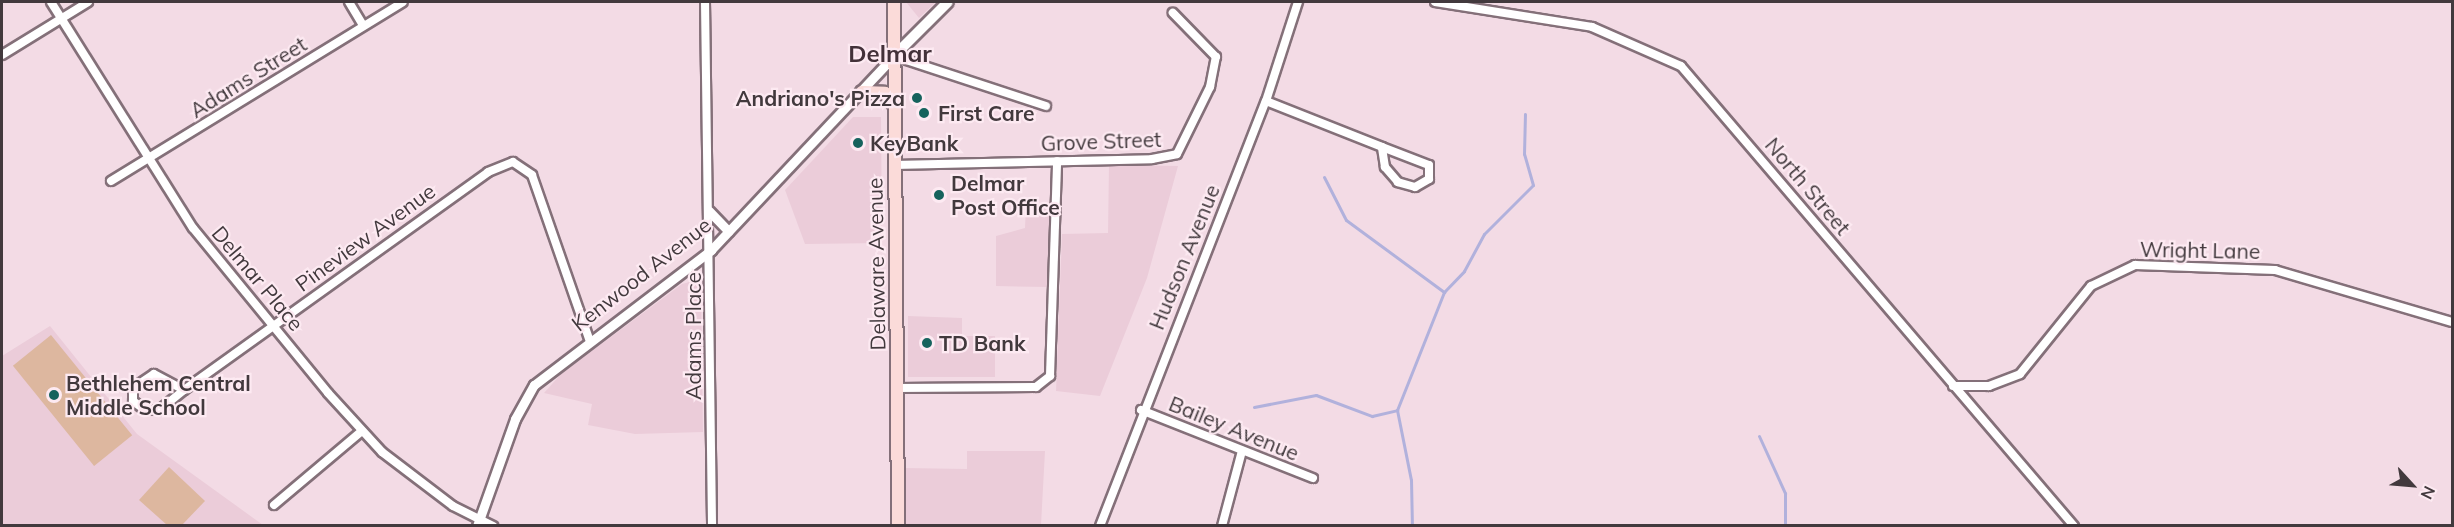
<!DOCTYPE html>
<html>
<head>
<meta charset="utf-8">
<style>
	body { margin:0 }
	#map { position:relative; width:2454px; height:527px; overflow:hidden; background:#f3dbe5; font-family:Mulish,sans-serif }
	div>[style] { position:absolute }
	.built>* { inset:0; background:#ebccd9 }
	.green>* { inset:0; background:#ddb79f; transform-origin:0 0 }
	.stream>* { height:3px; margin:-1.5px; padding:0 1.5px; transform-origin:1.5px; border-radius:1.5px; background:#b1b1dc }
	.roads { filter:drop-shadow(2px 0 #847079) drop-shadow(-2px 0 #847079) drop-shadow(0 2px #847079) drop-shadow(0 -2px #847079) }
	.minor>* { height:8px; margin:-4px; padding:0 4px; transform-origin:4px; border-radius:4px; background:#fff }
	.tertiary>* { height:9px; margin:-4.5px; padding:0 4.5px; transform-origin:4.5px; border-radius:4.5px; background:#fff }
	.secondary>* { height:10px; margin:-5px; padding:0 5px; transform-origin:5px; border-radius:5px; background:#fff }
	.primary>* { height:12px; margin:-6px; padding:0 6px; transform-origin:6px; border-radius:6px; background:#fbdbd9 }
	.dots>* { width:16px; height:16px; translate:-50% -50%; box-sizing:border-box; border:3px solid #fdeaf2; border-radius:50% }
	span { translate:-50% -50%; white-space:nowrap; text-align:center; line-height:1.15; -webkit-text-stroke:4.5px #fdeaf2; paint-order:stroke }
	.street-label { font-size:21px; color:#42393d }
	.poi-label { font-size:21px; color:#42393d; font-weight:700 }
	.right { translate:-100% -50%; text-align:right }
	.left { translate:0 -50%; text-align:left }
	.quarter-label { font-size:24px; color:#433139; font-weight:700 }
	.frame { position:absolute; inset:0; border:3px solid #42393d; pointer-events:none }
	.north { position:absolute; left:2382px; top:455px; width:60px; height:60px; -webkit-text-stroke:4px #fdeaf2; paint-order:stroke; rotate:116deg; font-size:16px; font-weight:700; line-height:24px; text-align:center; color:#42393d }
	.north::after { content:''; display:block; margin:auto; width:21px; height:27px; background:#42393d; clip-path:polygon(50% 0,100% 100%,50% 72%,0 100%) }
</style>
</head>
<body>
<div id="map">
	<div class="built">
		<div style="clip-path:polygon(906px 2px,936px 2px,919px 18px)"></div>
		<div style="clip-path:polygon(853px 117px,881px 117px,882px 243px,805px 244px,785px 190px)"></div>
		<div style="clip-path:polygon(1109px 165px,1178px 166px,1147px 278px,1100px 396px,1056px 391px,1062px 234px,1108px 233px)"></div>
		<div style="clip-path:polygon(1026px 205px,1050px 206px,1048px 287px,996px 286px,996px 236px,1025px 228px)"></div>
		<div style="clip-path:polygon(693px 281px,701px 289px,703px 432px,635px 434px,588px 425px,592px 404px,544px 393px,561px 374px,682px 284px)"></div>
		<div style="clip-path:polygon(908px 316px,962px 318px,962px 336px,995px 336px,995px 377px,908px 377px)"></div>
		<div style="clip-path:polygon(50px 326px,137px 434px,263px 525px,2px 526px,2px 356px)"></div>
		<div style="clip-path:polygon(967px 451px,1045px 451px,1041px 525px,905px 525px,904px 468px,967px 469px)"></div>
	</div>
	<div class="green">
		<div style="left:51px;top:335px;width:129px;height:49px;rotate:51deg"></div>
		<div style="clip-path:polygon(169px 467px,205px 501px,182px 525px,167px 525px,139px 500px)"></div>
	</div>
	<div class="stream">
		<div style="left:1324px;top:177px;width:48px;rotate:62.9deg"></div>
		<div style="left:1346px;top:220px;width:122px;rotate:36.3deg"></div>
		<div style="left:1444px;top:292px;width:127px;rotate:111.7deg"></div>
		<div style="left:1397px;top:410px;width:71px;rotate:78.7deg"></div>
		<div style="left:1411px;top:480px;width:46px;rotate:88.8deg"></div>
		<div style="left:1444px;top:292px;width:29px;rotate:-46deg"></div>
		<div style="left:1464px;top:271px;width:42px;rotate:-61.6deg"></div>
		<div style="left:1484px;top:234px;width:69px;rotate:-45deg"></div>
		<div style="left:1533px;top:185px;width:32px;rotate:-106deg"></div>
		<div style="left:1524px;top:154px;width:40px;rotate:-88.6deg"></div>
		<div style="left:1254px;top:407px;width:63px;rotate:-11deg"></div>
		<div style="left:1316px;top:395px;width:60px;rotate:20.6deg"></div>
		<div style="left:1372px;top:416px;width:26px;rotate:-13deg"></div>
		<div style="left:1759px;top:436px;width:63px;rotate:65.5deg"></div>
		<div style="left:1785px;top:493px;width:33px;rotate:90deg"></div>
	</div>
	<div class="roads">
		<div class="minor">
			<div style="left:51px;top:2px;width:267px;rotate:57.9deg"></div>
			<div style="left:193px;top:228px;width:213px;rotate:50.7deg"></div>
			<div style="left:328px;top:393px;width:80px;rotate:47.5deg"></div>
			<div style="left:382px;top:452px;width:89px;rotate:37.3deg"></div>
			<div style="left:453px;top:506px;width:45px;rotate:26.6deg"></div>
			<div style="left:349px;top:2px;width:27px;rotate:59deg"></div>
			<div style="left:705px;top:2px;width:524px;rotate:89.23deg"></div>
			<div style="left:1435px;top:2px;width:159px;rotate:9deg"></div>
			<div style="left:1592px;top:27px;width:97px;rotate:23.7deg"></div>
			<div style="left:1681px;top:66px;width:605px;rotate:49.49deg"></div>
			<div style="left:2px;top:55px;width:101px;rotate:-31.6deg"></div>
			<div style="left:894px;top:56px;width:160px;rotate:18.2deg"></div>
			<div style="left:1266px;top:101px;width:125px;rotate:21.6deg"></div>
			<div style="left:1382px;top:147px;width:50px;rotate:21deg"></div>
			<div style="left:1429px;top:165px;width:14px;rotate:90deg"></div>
			<div style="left:1429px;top:179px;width:16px;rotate:150deg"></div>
			<div style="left:1415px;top:187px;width:18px;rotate:-164deg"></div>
			<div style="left:1398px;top:182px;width:20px;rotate:-131deg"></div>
			<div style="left:1385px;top:167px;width:20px;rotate:-99deg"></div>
			<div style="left:894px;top:165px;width:258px;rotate:-1.3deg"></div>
			<div style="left:1152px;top:159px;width:25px;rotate:-11deg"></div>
			<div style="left:1177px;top:154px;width:75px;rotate:-63.8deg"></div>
			<div style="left:1210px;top:87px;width:31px;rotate:-79deg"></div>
			<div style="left:1216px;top:57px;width:62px;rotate:-134.3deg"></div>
			<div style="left:111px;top:181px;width:342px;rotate:-31.5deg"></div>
			<div style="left:154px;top:374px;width:34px;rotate:28deg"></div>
			<div style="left:184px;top:390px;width:32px;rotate:141deg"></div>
			<div style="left:159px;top:410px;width:14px;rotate:180deg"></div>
			<div style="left:145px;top:410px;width:15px;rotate:-143deg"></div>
			<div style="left:133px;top:401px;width:13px;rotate:-90deg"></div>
			<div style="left:133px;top:388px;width:25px;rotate:-34deg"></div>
			<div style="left:1953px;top:386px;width:36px"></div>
			<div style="left:1989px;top:386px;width:33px;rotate:-21deg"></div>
			<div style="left:2020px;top:374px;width:113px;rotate:-51.1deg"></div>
			<div style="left:2091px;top:286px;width:49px;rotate:-25.5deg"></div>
			<div style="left:2135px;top:265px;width:140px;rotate:2deg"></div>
			<div style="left:2275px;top:270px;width:184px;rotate:16.4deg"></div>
			<div style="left:898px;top:388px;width:138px;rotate:-0.4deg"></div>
			<div style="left:1036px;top:387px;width:18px;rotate:-38deg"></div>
			<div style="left:1050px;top:376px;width:215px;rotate:-88.1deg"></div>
			<div style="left:184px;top:390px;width:374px;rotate:-35.6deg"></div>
			<div style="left:488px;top:172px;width:27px;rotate:-22deg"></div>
			<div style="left:513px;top:162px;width:23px;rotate:34deg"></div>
			<div style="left:532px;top:175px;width:174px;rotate:70.8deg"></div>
			<div style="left:1141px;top:410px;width:185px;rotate:21.6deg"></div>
			<div style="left:274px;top:505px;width:115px;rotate:-40.1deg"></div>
			<div style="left:1100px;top:526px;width:456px;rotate:-68.7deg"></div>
			<div style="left:1266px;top:101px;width:104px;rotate:-72.1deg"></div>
			<div style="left:1222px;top:526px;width:78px;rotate:-75.1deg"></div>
		</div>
		<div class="tertiary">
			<div style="left:709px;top:211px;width:28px;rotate:46deg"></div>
			<div style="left:477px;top:526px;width:114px;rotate:-70.4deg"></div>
			<div style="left:515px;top:419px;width:39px;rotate:-61deg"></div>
			<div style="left:534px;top:385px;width:223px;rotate:-37.3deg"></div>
			<div style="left:711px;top:250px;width:267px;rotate:-46.7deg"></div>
		</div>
		<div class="secondary">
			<div style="left:894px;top:56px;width:76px;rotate:-45deg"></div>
		</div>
		<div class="primary">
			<div style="left:894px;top:2px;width:524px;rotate:89.56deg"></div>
			<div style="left:862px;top:92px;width:23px;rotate:2deg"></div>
			<div style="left:885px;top:93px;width:16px;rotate:52deg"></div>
		</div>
	</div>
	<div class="dots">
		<div style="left:917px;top:98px;background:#16635d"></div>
		<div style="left:924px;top:113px;background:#16635d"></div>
		<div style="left:858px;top:143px;background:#16635d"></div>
		<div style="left:939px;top:195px;background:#16635d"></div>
		<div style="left:927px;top:343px;background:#16635d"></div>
		<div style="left:54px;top:395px;background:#16635d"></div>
	</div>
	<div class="street-label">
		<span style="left:248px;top:77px;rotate:-32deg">Adams Street</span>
		<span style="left:1101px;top:141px;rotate:-2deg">Grove Street</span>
		<span style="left:1808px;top:186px;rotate:50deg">North Street</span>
		<span style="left:365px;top:237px;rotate:-36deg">Pineview Avenue</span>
		<span style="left:2200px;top:250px;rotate:1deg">Wright Lane</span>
		<span style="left:1184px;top:257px;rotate:-68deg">Hudson Avenue</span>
		<span style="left:876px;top:264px;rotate:-91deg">Delaware Avenue</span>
		<span style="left:641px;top:274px;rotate:-38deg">Kenwood Avenue</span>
		<span style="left:258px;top:278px;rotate:50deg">Delmar Place</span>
		<span style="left:693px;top:336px;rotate:-90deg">Adams Place</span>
		<span style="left:1234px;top:428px;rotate:22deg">Bailey Avenue</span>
	</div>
	<div class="poi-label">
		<span class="right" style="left:905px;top:98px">Andriano's Pizza</span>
		<span class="left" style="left:938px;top:113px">First Care</span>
		<span class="left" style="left:870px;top:143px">KeyBank</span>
		<span class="left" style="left:951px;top:195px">Delmar<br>Post Office</span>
		<span class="left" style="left:939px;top:343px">TD Bank</span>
		<span class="left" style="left:66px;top:395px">Bethlehem Central<br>Middle School</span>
	</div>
	<div class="quarter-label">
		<span style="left:890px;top:54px">Delmar</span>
	</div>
	<div class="frame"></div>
	<div class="north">N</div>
</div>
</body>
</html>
